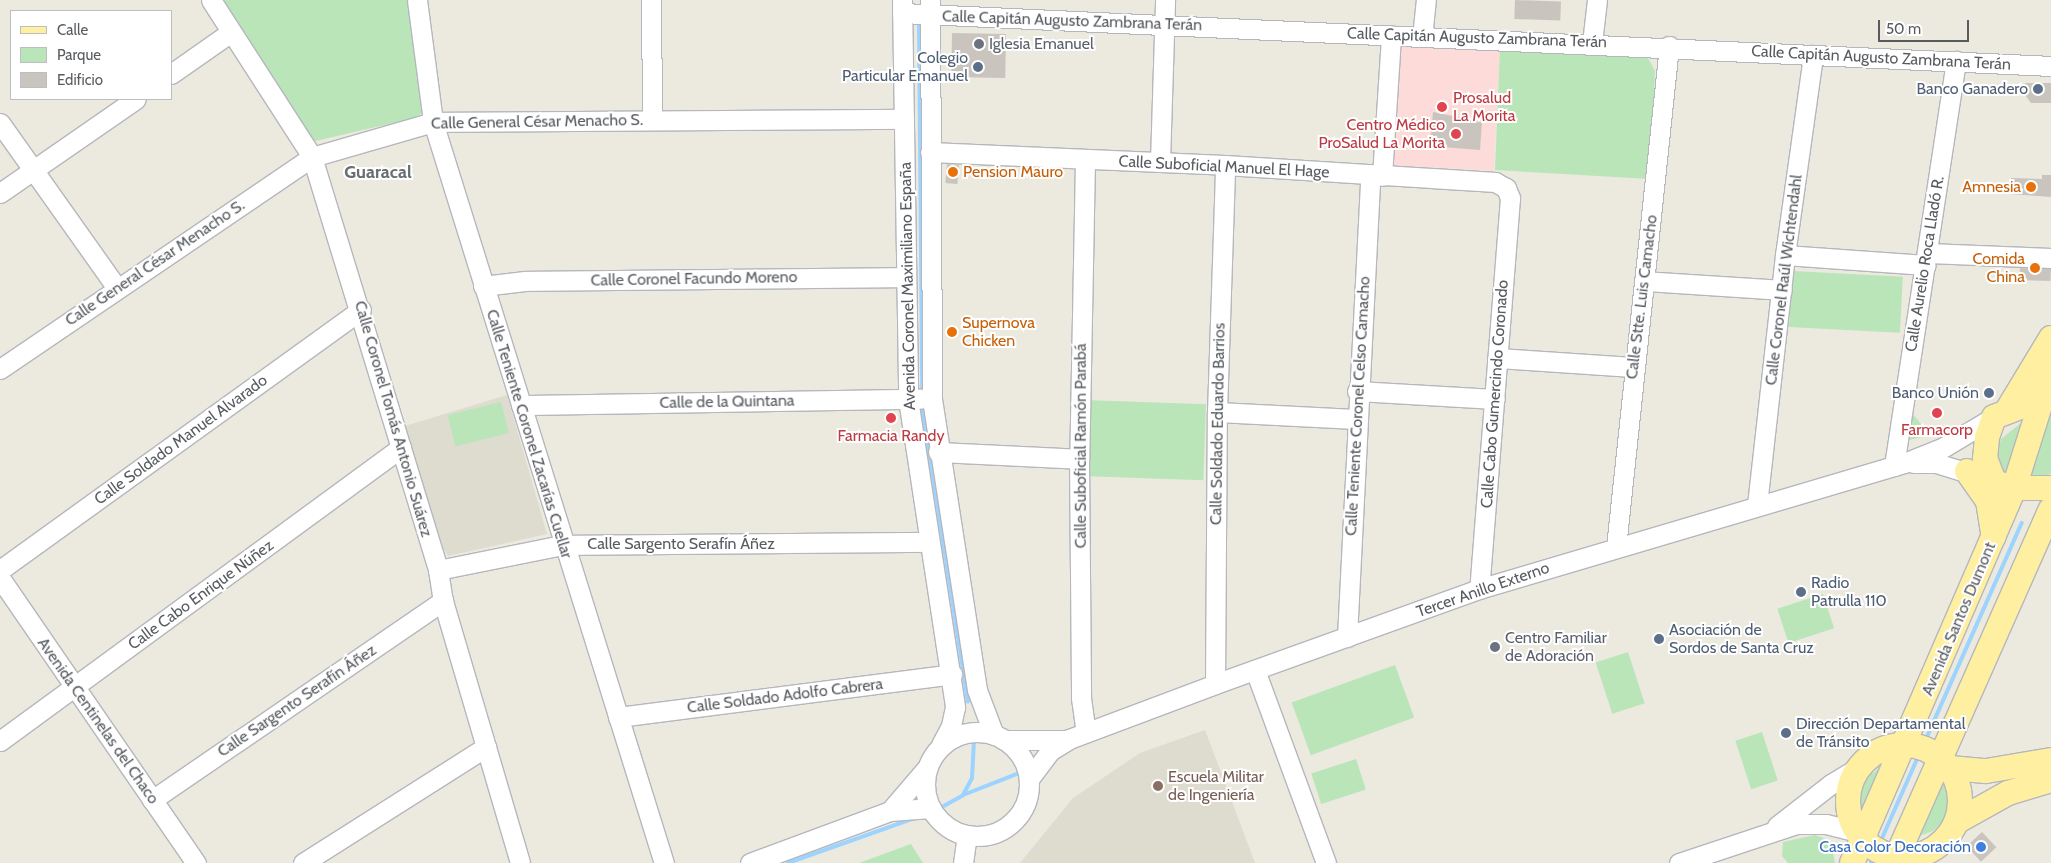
<!DOCTYPE html>
<html>
<head>
<meta charset="utf-8">
<style>
	body { margin:0 }
	#map { position:relative; width:2051px; height:863px; overflow:hidden; background:#ece9df; font-family:Cabin,sans-serif }
	div>[style] { position:absolute }
	.education>* { inset:0; background:#dedbcf }
	.medical>* { inset:0; background:#fcdbd8; transform-origin:0 0 }
	.green>* { inset:0; background:#b9e5b9; transform-origin:0 0 }
	.stream>* { height:4px; margin:-2px; padding:0 2px; transform-origin:2px; border-radius:2px; background:#9cd3ff }
	.building>* { inset:0; background:#c9c5be; transform-origin:0 0 }
	.roads { filter:drop-shadow(1px 0 #b5b7bd) drop-shadow(-1px 0 #b5b7bd) drop-shadow(0 1px #b5b7bd) drop-shadow(0 -1px #b5b7bd) }
	.minor>* { height:19px; margin:-9.5px; padding:0 9.5px; transform-origin:9.5px; border-radius:9.5px; background:#fff }
	.minor>.ring { margin:-9.5px; padding:0; box-sizing:content-box; background:none; border:19px solid #fff; border-radius:50% }
	.major>* { height:24px; margin:-12px; padding:0 12px; transform-origin:12px; border-radius:12px; background:#fff0a1 }
	.major>.ring { margin:-12px; padding:0; box-sizing:content-box; background:none; border:24px solid #fff0a1; border-radius:50% }
	.dots>* { width:14px; height:14px; translate:-50% -50%; box-sizing:border-box; border:2px solid #fff; border-radius:50% }
	span { translate:-50% -50%; white-space:nowrap; text-align:center; line-height:1.15; -webkit-text-stroke:4px #fff; paint-order:stroke }
	.street-label { font-size:16px; color:#585c61 }
	.worship-label { font-size:16px; color:#5b616d }
	.left { translate:0 -50%; text-align:left }
	.service-label { font-size:16px; color:#4e5e75 }
	.right { translate:-100% -50%; text-align:right }
	.health-label { font-size:16px; color:#be3a42 }
	.food-label { font-size:16px; color:#c56008 }
	.education-label { font-size:16px; color:#785e54 }
	.shop-label { font-size:16px; color:#366cbe }
	.neighbourhood-label { font-size:18px; color:#696e73; font-weight:700 }
	.legend { position:absolute; left:10px; top:10px; width:162px; height:90px; box-sizing:border-box; background:#fff; border:1px solid #bcbec0; margin:0; padding:6px 9px; list-style:none; font-size:15px; color:#585c61 }
	.legend li { display:flex; align-items:center; gap:10px; height:25px }
	.legend b { width:25px; border:1px solid #bcbec0 }
	.scale { position:absolute; left:1878px; top:20px; width:91px; height:22px; box-sizing:border-box; border:2px solid #585c61; border-top:0; padding-left:6px; font-size:15px; line-height:18px; white-space:nowrap; color:#585c61; -webkit-text-stroke:4px #fff; paint-order:stroke }
</style>
</head>
<body>
<div id="map">
	<div class="education">
		<div style="clip-path:polygon(507px 395px,547px 534px,448px 556px,440px 544px,405px 426px)"></div>
		<div style="clip-path:polygon(1205px 730px,1255px 863px,1020px 863px,1073px 798px,1140px 753px)"></div>
	</div>
	<div class="medical">
		<div style="left:1390px;top:44px;width:110px;height:121px;rotate:3deg"></div>
	</div>
	<div class="green">
		<div style="clip-path:polygon(216px 0,410px 0,424px 104px,422px 113px,415px 118px,311px 142px)"></div>
		<div style="clip-path:polygon(1642px 47px,1655px 71px,1650px 179px,1495px 170px,1500px 49px)"></div>
		<div style="left:1792px;top:271px;width:111px;height:56px;rotate:3deg"></div>
		<div style="left:1084px;top:400px;width:122px;height:76px;rotate:2deg"></div>
		<div style="left:501px;top:402px;width:32px;height:55px;rotate:76deg"></div>
		<div style="clip-path:polygon(2051px 410px,2051px 474px,2028px 480px)"></div>
		<div style="clip-path:polygon(1912px 413px,1925px 429px,1930px 426px,1935px 434px,1905px 441px)"></div>
		<div style="clip-path:polygon(2032px 414px,2010px 478px,2004px 475px,1997px 454px,2001px 439px)"></div>
		<div style="left:1823px;top:594px;width:36px;height:48px;rotate:72deg"></div>
		<div style="left:1628px;top:652px;width:54px;height:34px;rotate:72deg"></div>
		<div style="left:1395px;top:665px;width:56px;height:110px;rotate:70deg"></div>
		<div style="left:1762px;top:732px;width:51px;height:28px;rotate:72deg"></div>
		<div style="left:1356px;top:759px;width:32px;height:47px;rotate:72deg"></div>
		<div style="clip-path:polygon(1888px 762px,1858px 824px,1855px 798px,1859px 783px)"></div>
		<div style="clip-path:polygon(1941px 779px,1949px 792px,1945px 819px,1933px 831px,1916px 837px)"></div>
		<div style="clip-path:polygon(1815px 835px,1831px 841px,1835px 863px,1788px 863px,1782px 856px,1783px 842px)"></div>
		<div style="clip-path:polygon(911px 844px,923px 863px,859px 863px)"></div>
	</div>
	<div class="stream">
		<div style="left:919px;top:20px;width:373px;rotate:89.5deg"></div>
		<div style="left:922px;top:405px;width:300px;rotate:81.2deg"></div>
		<div style="left:963px;top:795px;width:58px;rotate:-21.3deg"></div>
		<div style="left:940px;top:808px;width:26px;rotate:-29deg"></div>
		<div style="left:963px;top:795px;width:19px;rotate:-62deg"></div>
		<div style="left:972px;top:778px;width:38px;rotate:-87deg"></div>
		<div style="left:788px;top:863px;width:135px;rotate:-19.5deg"></div>
		<div style="left:1871px;top:863px;width:372px;rotate:-66.1deg"></div>
	</div>
	<div class="building">
		<div style="left:1515px;top:0;width:46px;height:19px;rotate:2deg"></div>
		<div style="left:952px;top:33px;width:54px;height:44px;rotate:1deg"></div>
		<div style="clip-path:polygon(2025px 83px,2051px 83px,2051px 103px,2031px 103px,2025px 95px)"></div>
		<div style="clip-path:polygon(1433px 112px,1482px 122px,1480px 150px,1430px 146px)"></div>
		<div style="left:947px;top:164px;width:12px;height:19px;rotate:5deg"></div>
		<div style="clip-path:polygon(2042px 175px,2051px 175px,2051px 197px,2010px 194px,2011px 178px,2042px 179px)"></div>
		<div style="left:2020px;top:268px;width:31px;height:12px;rotate:2deg"></div>
		<div style="left:1982px;top:832px;width:21px;height:21px;rotate:47deg"></div>
	</div>
	<div class="roads">
		<div class="minor">
			<div style="left:211px;top:0;width:187px;rotate:57.2deg"></div>
			<div style="left:312px;top:157px;width:432px;rotate:73deg"></div>
			<div style="left:438px;top:570px;width:31px;rotate:81deg"></div>
			<div style="left:443px;top:601px;width:273px;rotate:73.6deg"></div>
			<div style="left:417px;top:0;width:123px;rotate:82.5deg"></div>
			<div style="left:433px;top:122px;width:776px;rotate:72.69deg"></div>
			<div style="left:651px;top:0;width:119px;rotate:89.5deg"></div>
			<div style="left:902px;top:0;width:399px;rotate:89.1deg"></div>
			<div style="left:908px;top:399px;width:312px;rotate:81.3deg"></div>
			<div style="left:955px;top:707px;width:19px;rotate:102deg"></div>
			<div style="left:951px;top:726px;width:21px;rotate:118deg"></div>
			<div style="left:930px;top:0;width:399px;rotate:89.7deg"></div>
			<div style="left:932px;top:399px;width:294px;rotate:81.2deg"></div>
			<div style="left:977px;top:690px;width:48px;rotate:69.3deg"></div>
			<div style="left:902px;top:13px;width:1150px;rotate:2.64deg"></div>
			<div style="left:1422px;top:37px;width:37px;rotate:-84deg"></div>
			<div style="left:1592px;top:43px;width:43px;rotate:-83.4deg"></div>
			<div style="left:171px;top:74px;width:73px;rotate:-35deg"></div>
			<div style="left:0;top:123px;width:202px;rotate:54.7deg"></div>
			<div style="left:930px;top:152px;width:295px;rotate:2.5deg"></div>
			<div style="left:1225px;top:165px;width:271px;rotate:3.6deg"></div>
			<div style="left:1495px;top:182px;width:13px;rotate:29deg"></div>
			<div style="left:1506px;top:188px;width:11px;rotate:68deg"></div>
			<div style="left:1510px;top:198px;width:392px;rotate:94.5deg"></div>
			<div style="left:1085px;top:160px;width:299px;rotate:91.1deg"></div>
			<div style="left:1079px;top:459px;width:239px;rotate:89.5deg"></div>
			<div style="left:1081px;top:698px;width:34px;rotate:82deg"></div>
			<div style="left:1160px;top:162px;width:162px;rotate:-88.2deg"></div>
			<div style="left:1382px;top:176px;width:141px;rotate:-86.3deg"></div>
			<div style="left:0;top:193px;width:165px;rotate:-34.7deg"></div>
			<div style="left:1928px;top:253px;width:123px;rotate:2.3deg"></div>
			<div style="left:1785px;top:255px;width:141px;rotate:4.1deg"></div>
			<div style="left:1644px;top:281px;width:138px;rotate:3.7deg"></div>
			<div style="left:483px;top:286px;width:42px;rotate:-6.8deg"></div>
			<div style="left:525px;top:281px;width:381px;rotate:-0.6deg"></div>
			<div style="left:1498px;top:358px;width:135px;rotate:3.8deg"></div>
			<div style="left:0;top:369px;width:377px;rotate:-34.2deg"></div>
			<div style="left:312px;top:157px;width:126px;rotate:-16.1deg"></div>
			<div style="left:433px;top:122px;width:471px;rotate:-0.4deg"></div>
			<div style="left:1357px;top:391px;width:138px;rotate:3.3deg"></div>
			<div style="left:521px;top:405px;width:400px;rotate:-0.9deg"></div>
			<div style="left:1217px;top:412px;width:139px;rotate:2.9deg"></div>
			<div style="left:938px;top:452px;width:141px;rotate:2.8deg"></div>
			<div style="left:1913px;top:463px;width:23px"></div>
			<div style="left:1936px;top:463px;width:44px;rotate:17.2deg"></div>
			<div style="left:1894px;top:466px;width:410px;rotate:-81.3deg"></div>
			<div style="left:1757px;top:505px;width:252px;rotate:-83.6deg"></div>
			<div style="left:1785px;top:255px;width:202px;rotate:-82deg"></div>
			<div style="left:1616px;top:547px;width:504px;rotate:-83.96deg"></div>
			<div style="left:0;top:570px;width:445px;rotate:-35.8deg"></div>
			<div style="left:438px;top:570px;width:126px;rotate:-11.4deg"></div>
			<div style="left:562px;top:545px;width:366px;rotate:-0.5deg"></div>
			<div style="left:0;top:578px;width:346px;rotate:55.5deg"></div>
			<div style="left:1347px;top:637px;width:463px;rotate:-87.1deg"></div>
			<div style="left:1255px;top:670px;width:206px;rotate:69.8deg"></div>
			<div style="left:1215px;top:684px;width:272px;rotate:-89.6deg"></div>
			<div style="left:1217px;top:412px;width:247px;rotate:-88.1deg"></div>
			<div style="left:618px;top:717px;width:337px;rotate:-7.3deg"></div>
			<div class="ring" style="left:925px;top:732px;width:85px;height:85px"></div>
			<div style="left:1004px;top:740px;width:61px"></div>
			<div style="left:0;top:741px;width:497px;rotate:-36.2deg"></div>
			<div style="left:1029px;top:779px;width:35px;rotate:-53deg"></div>
			<div style="left:1050px;top:751px;width:22px;rotate:-32deg"></div>
			<div style="left:1069px;top:739px;width:156px;rotate:-20.6deg"></div>
			<div style="left:1215px;top:684px;width:281px;rotate:-19.8deg"></div>
			<div style="left:1479px;top:589px;width:443px;rotate:-16.5deg"></div>
			<div style="left:1904px;top:463px;width:43px;rotate:-21.8deg"></div>
			<div style="left:1944px;top:447px;width:58px;rotate:-31deg"></div>
			<div style="left:152px;top:800px;width:353px;rotate:-34.4deg"></div>
			<div style="left:890px;top:811px;width:55px;rotate:-49.4deg"></div>
			<div style="left:1777px;top:826px;width:68px;rotate:-37.9deg"></div>
			<div style="left:1831px;top:784px;width:33px;rotate:-31deg"></div>
			<div style="left:303px;top:863px;width:217px;rotate:-32.4deg"></div>
			<div style="left:750px;top:863px;width:149px;rotate:-20.4deg"></div>
			<div style="left:890px;top:811px;width:41px;rotate:-4.2deg"></div>
			<div style="left:963px;top:863px;width:27px;rotate:-82deg"></div>
			<div style="left:1679px;top:863px;width:123px;rotate:-18.4deg"></div>
			<div style="left:1796px;top:824px;width:30px"></div>
			<div style="left:1826px;top:824px;width:32px;rotate:14deg"></div>
		</div>
		<div class="major">
			<div style="left:2051px;top:395px;width:61px;rotate:158.9deg"></div>
			<div style="left:1994px;top:417px;width:21px;rotate:109deg"></div>
			<div style="left:1987px;top:437px;width:21px;rotate:95deg"></div>
			<div style="left:1985px;top:458px;width:26px;rotate:69deg"></div>
			<div style="left:1994px;top:482px;width:21px;rotate:17deg"></div>
			<div style="left:2014px;top:488px;width:37px"></div>
			<div style="left:2008px;top:409px;width:83px;rotate:-58.8deg"></div>
			<div style="left:1967px;top:471px;width:37px;rotate:55deg"></div>
			<div style="left:1988px;top:501px;width:36px;rotate:81deg"></div>
			<div class="ring" style="left:1848px;top:745px;width:88px;height:88px"></div>
			<div style="left:1950px;top:768px;width:36px;rotate:5deg"></div>
			<div style="left:1986px;top:771px;width:66px;rotate:-9.6deg"></div>
			<div style="left:1956px;top:822px;width:60px;rotate:-29.1deg"></div>
			<div style="left:2008px;top:793px;width:45px;rotate:-16.8deg"></div>
			<div style="left:1852px;top:863px;width:408px;rotate:-66.6deg"></div>
			<div style="left:2014px;top:488px;width:123px;rotate:-72.5deg"></div>
			<div style="left:1894px;top:863px;width:387px;rotate:-66.1deg"></div>
		</div>
	</div>
	<div class="dots">
		<div style="left:979px;top:44px;background:#6b7280"></div>
		<div style="left:978px;top:67px;background:#5c6f8a"></div>
		<div style="left:2038px;top:89px;background:#5c6f8a"></div>
		<div style="left:1442px;top:107px;background:#e0444e"></div>
		<div style="left:1456px;top:134px;background:#e0444e"></div>
		<div style="left:953px;top:172px;background:#e8710a"></div>
		<div style="left:2031px;top:187px;background:#e8710a"></div>
		<div style="left:2035px;top:268px;background:#e8710a"></div>
		<div style="left:952px;top:332px;background:#e8710a"></div>
		<div style="left:1989px;top:393px;background:#5c6f8a"></div>
		<div style="left:1937px;top:413px;background:#e0444e"></div>
		<div style="left:891px;top:418px;background:#e0444e"></div>
		<div style="left:1801px;top:592px;background:#5c6f8a"></div>
		<div style="left:1659px;top:639px;background:#5c6f8a"></div>
		<div style="left:1495px;top:647px;background:#6b7280"></div>
		<div style="left:1786px;top:733px;background:#5c6f8a"></div>
		<div style="left:1158px;top:786px;background:#8d6e63"></div>
		<div style="left:1981px;top:847px;background:#3f7fe0"></div>
	</div>
	<div class="street-label">
		<span style="left:1072px;top:21px;rotate:2deg">Calle Capitán Augusto Zambrana Terán</span>
		<span style="left:1477px;top:38px;rotate:2deg">Calle Capitán Augusto Zambrana Terán</span>
		<span style="left:1881px;top:58px;rotate:3deg">Calle Capitán Augusto Zambrana Terán</span>
		<span style="left:537px;top:122px;rotate:-1deg">Calle General César Menacho S.</span>
		<span style="left:1224px;top:167px;rotate:3deg">Calle Suboficial Manuel El Hage</span>
		<span style="left:155px;top:263px;rotate:-34deg">Calle General César Menacho S.</span>
		<span style="left:1925px;top:264px;rotate:-81deg">Calle Aurelio Roca Lladó R.</span>
		<span style="left:694px;top:279px;rotate:-1deg">Calle Coronel Facundo Moreno</span>
		<span style="left:1784px;top:280px;rotate:-83deg">Calle Coronel Raúl Wichtendahl</span>
		<span style="left:908px;top:286px;rotate:-91deg">Avenida Coronel Maximiliano España</span>
		<span style="left:1642px;top:297px;rotate:-83deg">Calle Stte. Luis Camacho</span>
		<span style="left:1495px;top:394px;rotate:-86deg">Calle Cabo Gumercindo Coronado</span>
		<span style="left:727px;top:402px;rotate:-1deg">Calle de la Quintana</span>
		<span style="left:1358px;top:406px;rotate:-87deg">Calle Teniente Coronel Celso Camacho</span>
		<span style="left:393px;top:419px;rotate:74deg">Calle Coronel Tomás Antonio Suárez</span>
		<span style="left:1218px;top:424px;rotate:-89deg">Calle Soldado Eduardo Barrios</span>
		<span style="left:529px;top:434px;rotate:73deg">Calle Teniente Coronel Zacarías Cuellar</span>
		<span style="left:181px;top:440px;rotate:-36deg">Calle Soldado Manuel Alvarado</span>
		<span style="left:1081px;top:446px;rotate:-90deg">Calle Suboficial Ramón Parabá</span>
		<span style="left:681px;top:544px">Calle Sargento Serafín Áñez</span>
		<span style="left:1483px;top:590px;rotate:-19deg">Tercer Anillo Externo</span>
		<span style="left:201px;top:595px;rotate:-36deg">Calle Cabo Enrique Núñez</span>
		<span style="left:1959px;top:619px;rotate:-67deg">Avenida Santos Dumont</span>
		<span style="left:785px;top:696px;rotate:-7deg">Calle Soldado Adolfo Cabrera</span>
		<span style="left:297px;top:701px;rotate:-34deg">Calle Sargento Serafín Áñez</span>
		<span style="left:98px;top:721px;rotate:55deg">Avenida Centinelas del Chaco</span>
	</div>
	<div class="worship-label">
		<span class="left" style="left:989px;top:44px">Iglesia Emanuel</span>
		<span class="left" style="left:1505px;top:647px">Centro Familiar<br>de Adoración</span>
	</div>
	<div class="service-label">
		<span class="right" style="left:968px;top:67px">Colegio<br>Particular Emanuel</span>
		<span class="right" style="left:2028px;top:89px">Banco Ganadero</span>
		<span class="right" style="left:1979px;top:393px">Banco Unión</span>
		<span class="left" style="left:1811px;top:592px">Radio<br>Patrulla 110</span>
		<span class="left" style="left:1669px;top:639px">Asociación de<br>Sordos de Santa Cruz</span>
		<span class="left" style="left:1796px;top:733px">Dirección Departamental<br>de Tránsito</span>
	</div>
	<div class="health-label">
		<span class="left" style="left:1453px;top:107px">Prosalud<br>La Morita</span>
		<span class="right" style="left:1445px;top:134px">Centro Médico<br>ProSalud La Morita</span>
		<span style="left:1937px;top:430px">Farmacorp</span>
		<span style="left:891px;top:436px">Farmacia Randy</span>
	</div>
	<div class="food-label">
		<span class="left" style="left:963px;top:172px">Pension Mauro</span>
		<span class="right" style="left:2021px;top:187px">Amnesia</span>
		<span class="right" style="left:2025px;top:268px">Comida<br>China</span>
		<span class="left" style="left:962px;top:332px">Supernova<br>Chicken</span>
	</div>
	<div class="education-label">
		<span class="left" style="left:1168px;top:786px">Escuela Militar<br>de Ingeniería</span>
	</div>
	<div class="shop-label">
		<span class="right" style="left:1971px;top:847px">Casa Color Decoración</span>
	</div>
	<div class="neighbourhood-label">
		<span style="left:378px;top:172px">Guaracal</span>
	</div>
	<ul class="legend">
	<li><b style="height:6px;background:#fff0a1"></b>Calle</li>
	<li><b style="height:14px;background:#b9e5b9"></b>Parque</li>
	<li><b style="height:14px;background:#c9c5be"></b>Edificio</li>
	</ul>
	<div class="scale">50 m</div>
</div>
</body>
</html>
